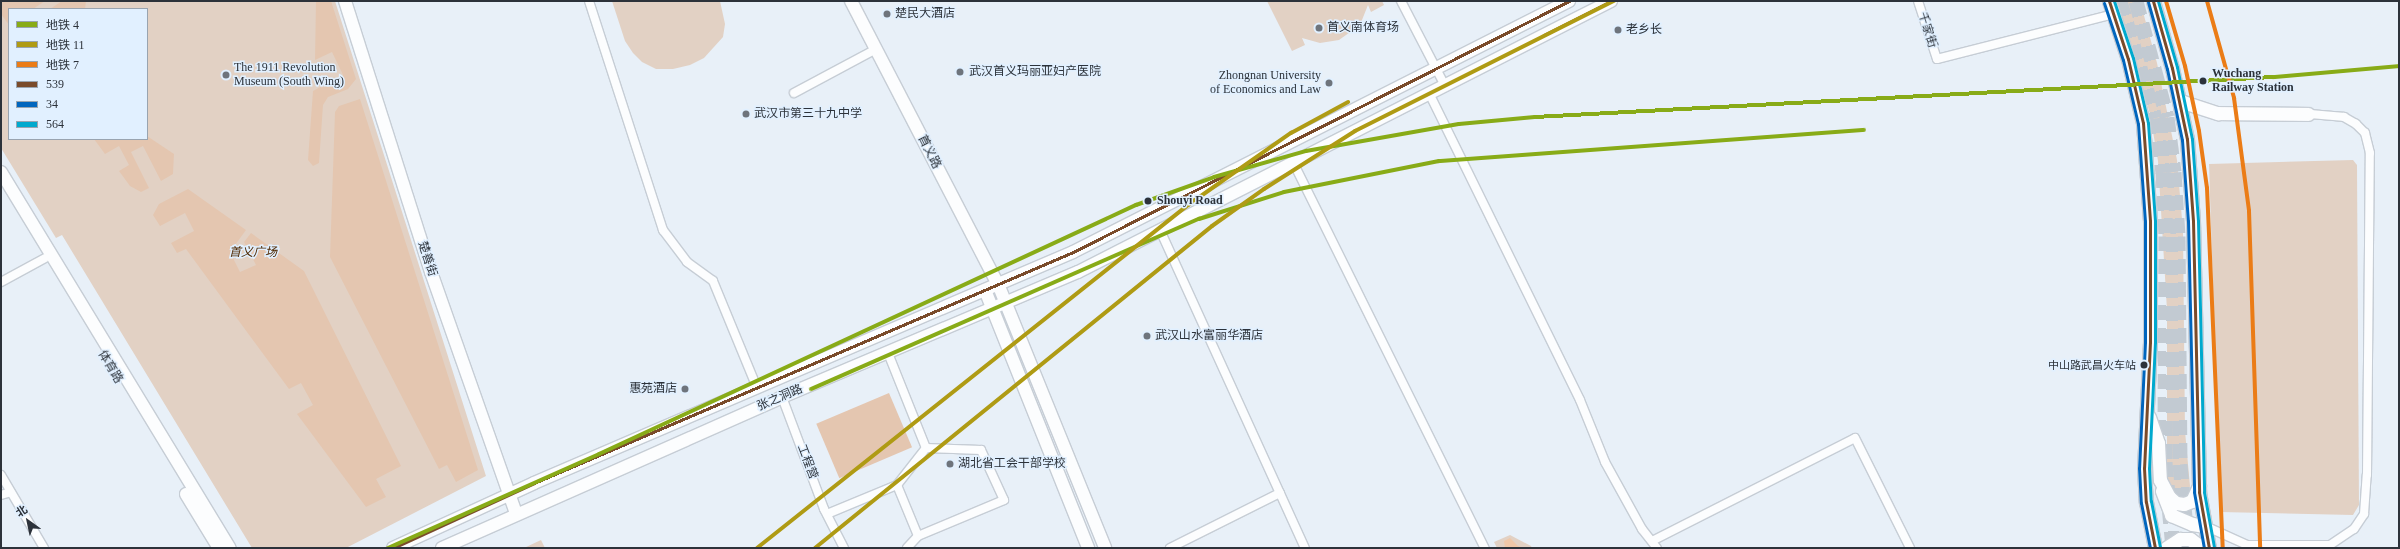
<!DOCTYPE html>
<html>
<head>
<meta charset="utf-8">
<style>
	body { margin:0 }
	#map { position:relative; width:2400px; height:549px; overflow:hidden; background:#e8f0f8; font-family:"Times New Roman","Noto Sans SC",serif }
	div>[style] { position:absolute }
	.green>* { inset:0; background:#e2d1c4 }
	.forest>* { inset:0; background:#e4c6b0; transform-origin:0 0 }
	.water>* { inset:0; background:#efc7a8 }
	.highway-tunnel>* { height:15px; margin-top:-7.5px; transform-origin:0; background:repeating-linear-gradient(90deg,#c2cad2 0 15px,transparent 0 23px) }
	.roads { filter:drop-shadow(1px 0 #c6cdd5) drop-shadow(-1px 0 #c6cdd5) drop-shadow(0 1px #c6cdd5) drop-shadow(0 -1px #c6cdd5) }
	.street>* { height:8px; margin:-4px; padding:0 4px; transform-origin:4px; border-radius:4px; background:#fcfdfe }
	.secondary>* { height:12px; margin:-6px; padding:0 6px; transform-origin:6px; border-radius:6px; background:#fcfdfe }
	.primary>* { height:13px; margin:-6.5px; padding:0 6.5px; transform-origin:6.5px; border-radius:6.5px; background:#fcfdfe }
	.bus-1>* { height:3px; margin:-1.5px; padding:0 1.5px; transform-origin:1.5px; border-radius:1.5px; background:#7a4b2a }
	.bus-2>* { height:3px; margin:-1.5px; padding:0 1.5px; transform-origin:1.5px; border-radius:1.5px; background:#0065bd }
	.bus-3>* { height:3px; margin:-1.5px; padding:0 1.5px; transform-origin:1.5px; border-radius:1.5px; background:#00a9ce }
	.metro-1>* { height:4px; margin:-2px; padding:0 2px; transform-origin:2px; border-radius:2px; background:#88ab17 }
	.metro-2>* { height:4px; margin:-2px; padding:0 2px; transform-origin:2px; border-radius:2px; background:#af9b14 }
	.metro-3>* { height:4px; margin:-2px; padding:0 2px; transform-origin:2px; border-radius:2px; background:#eb7c16 }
	.dots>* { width:11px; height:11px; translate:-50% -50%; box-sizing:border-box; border:2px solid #e1f0ff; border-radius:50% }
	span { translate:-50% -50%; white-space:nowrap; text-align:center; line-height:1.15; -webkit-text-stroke:3px #e1f0ff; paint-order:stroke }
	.bus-label { font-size:11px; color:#2c323a }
	.right { translate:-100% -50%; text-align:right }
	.poi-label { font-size:12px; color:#2c323a }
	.left { translate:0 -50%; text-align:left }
	.street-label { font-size:12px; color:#2c323a }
	.stop-label { font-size:12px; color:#2c323a; font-weight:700 }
	.park-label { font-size:12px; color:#4f2801; font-style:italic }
	.frame { position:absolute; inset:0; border:2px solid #2c323a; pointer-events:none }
	.legend { position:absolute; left:8px; top:8px; width:140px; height:132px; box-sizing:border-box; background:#e1f0ff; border:1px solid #99a4b0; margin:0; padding:5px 7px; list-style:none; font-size:12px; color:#2c323a }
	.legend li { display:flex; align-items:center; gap:8px; height:20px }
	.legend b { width:20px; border:1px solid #99a4b0 }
	.north { position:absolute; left:8px; top:501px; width:40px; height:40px; -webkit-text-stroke:3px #e1f0ff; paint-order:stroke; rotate:327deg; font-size:11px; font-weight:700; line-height:16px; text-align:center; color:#2c323a }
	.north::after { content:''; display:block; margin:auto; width:14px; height:18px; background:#2c323a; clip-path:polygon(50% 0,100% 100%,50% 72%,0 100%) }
</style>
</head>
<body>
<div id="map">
	<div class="green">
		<div style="clip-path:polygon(evenodd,1px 1px,335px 1px,486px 476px,346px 548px,252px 548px,62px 235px,56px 238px,1px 148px,1px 1px,9px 9px,147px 9px,147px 139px,9px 139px,9px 9px)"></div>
		<div style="clip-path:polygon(612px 1px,720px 1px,725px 24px,723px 37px,704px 58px,690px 65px,673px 69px,656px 69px,642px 62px,633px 53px,625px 41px)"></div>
		<div style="clip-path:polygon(1267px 1px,1382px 1px,1384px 5px,1371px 12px,1368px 5px,1360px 25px,1339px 40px,1320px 43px,1302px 38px,1305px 45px,1292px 51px)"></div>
		<div style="clip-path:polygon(2117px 1px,2140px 1px,2157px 63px,2177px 160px,2183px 231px,2185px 431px,2190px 486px,2187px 498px,2173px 496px,2167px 475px,2167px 310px,2158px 161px,2150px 114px)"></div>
		<div style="clip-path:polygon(2353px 160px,2357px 165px,2359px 505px,2353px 515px,2220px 512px,2209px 164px)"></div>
		<div style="clip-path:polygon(1510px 535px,1531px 546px,1532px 548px,1497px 548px,1494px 542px)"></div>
		<div style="clip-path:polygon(541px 540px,545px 548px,524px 548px)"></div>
	</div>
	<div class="forest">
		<div style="clip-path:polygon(1px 1px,45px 1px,33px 9px,9px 9px,9px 25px,1px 14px)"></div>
		<div style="clip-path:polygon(62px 1px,86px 1px,85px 9px,50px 9px)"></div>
		<div style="clip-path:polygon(316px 1px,331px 1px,356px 79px,348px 89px,328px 97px,323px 105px,319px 163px,313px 166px,308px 160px,313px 91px,343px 75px,332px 52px,315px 60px)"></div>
		<div style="clip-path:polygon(360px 99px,478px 470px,456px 482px,447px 465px,439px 469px,330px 257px,335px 112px,339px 106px)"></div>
		<div style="clip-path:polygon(147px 136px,174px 154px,173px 174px,161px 181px,143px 146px,131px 152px,149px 188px,141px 192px,130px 186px,119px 171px,129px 165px,119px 146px,105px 154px,94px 139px,147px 139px)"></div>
		<div style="clip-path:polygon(188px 189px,246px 230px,230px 252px,240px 272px,256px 265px,244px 242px,251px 233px,304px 271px,401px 466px,376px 479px,386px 497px,366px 507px,297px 414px,313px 405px,301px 383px,289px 389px,186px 249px,177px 253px,171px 243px,194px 231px,185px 213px,160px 226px,153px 215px,159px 204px)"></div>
		<div style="left:889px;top:393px;width:59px;height:79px;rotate:67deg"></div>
	</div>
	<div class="water">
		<div style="clip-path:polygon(1510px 538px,1518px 546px,1524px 548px,1505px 548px,1504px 541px)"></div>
	</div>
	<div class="highway-tunnel">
		<div style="left:2120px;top:1px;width:122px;rotate:73.3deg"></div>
		<div style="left:2155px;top:118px;width:55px;rotate:81.6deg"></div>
		<div style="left:2163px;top:172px;width:64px;rotate:87.3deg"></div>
		<div style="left:2166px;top:236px;width:226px;rotate:90.3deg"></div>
		<div style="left:2165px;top:462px;width:86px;rotate:84.7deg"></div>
		<div style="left:2136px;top:1px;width:120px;rotate:75deg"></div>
		<div style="left:2167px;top:117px;width:55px;rotate:82.7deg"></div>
		<div style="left:2174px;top:172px;width:64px;rotate:86.4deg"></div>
		<div style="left:2178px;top:236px;width:228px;rotate:89.5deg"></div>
		<div style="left:2180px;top:464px;width:84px;rotate:84.6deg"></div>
	</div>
	<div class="roads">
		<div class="street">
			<div style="left:589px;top:1px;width:241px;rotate:72.1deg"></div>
			<div style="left:663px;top:230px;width:40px;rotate:53deg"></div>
			<div style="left:687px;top:262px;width:32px;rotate:36deg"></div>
			<div style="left:713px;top:281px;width:116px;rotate:67.6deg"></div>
			<div style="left:1401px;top:1px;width:96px;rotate:62.6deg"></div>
			<div style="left:1918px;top:1px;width:61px;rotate:71.9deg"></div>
			<div style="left:1937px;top:59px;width:183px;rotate:-14.3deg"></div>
			<div style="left:794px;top:93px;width:93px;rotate:-28.2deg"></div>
			<div style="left:1429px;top:93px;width:342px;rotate:63.8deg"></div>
			<div style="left:1580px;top:400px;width:67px;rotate:68deg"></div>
			<div style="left:1605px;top:462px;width:77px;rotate:61.1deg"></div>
			<div style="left:1642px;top:529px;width:24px;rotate:52deg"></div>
			<div style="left:1293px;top:162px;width:431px;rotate:63.6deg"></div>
			<div style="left:1160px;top:230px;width:349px;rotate:65.5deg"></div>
			<div style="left:1px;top:282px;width:50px;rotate:-28.6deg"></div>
			<div style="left:888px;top:353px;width:102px;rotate:68.2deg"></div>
			<div style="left:926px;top:448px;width:55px;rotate:2.1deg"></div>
			<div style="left:981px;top:450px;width:55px;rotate:65.3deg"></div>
			<div style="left:1004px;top:500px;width:93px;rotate:157.3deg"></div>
			<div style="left:918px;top:536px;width:16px;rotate:133deg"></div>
			<div style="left:782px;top:397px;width:120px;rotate:69.4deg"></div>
			<div style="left:824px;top:509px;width:44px;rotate:62.9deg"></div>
			<div style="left:1px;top:475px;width:85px;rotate:59.5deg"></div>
			<div style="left:897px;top:485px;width:55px;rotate:67.6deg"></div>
			<div style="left:1px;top:495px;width:10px;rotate:-17deg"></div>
			<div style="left:827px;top:514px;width:76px;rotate:-22.5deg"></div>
			<div style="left:897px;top:485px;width:47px;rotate:-51.9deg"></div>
			<div style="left:2205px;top:526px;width:46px;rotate:24.3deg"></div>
			<div style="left:2247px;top:545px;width:83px"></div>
			<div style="left:2330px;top:545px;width:29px;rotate:-34deg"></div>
			<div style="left:2354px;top:529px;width:18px;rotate:-56deg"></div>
			<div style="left:2364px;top:514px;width:39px;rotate:-86deg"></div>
			<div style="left:2367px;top:475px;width:322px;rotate:-89.5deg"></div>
			<div style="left:2370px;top:153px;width:21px;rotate:-104deg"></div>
			<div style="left:2365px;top:133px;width:13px;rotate:-135deg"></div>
			<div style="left:2356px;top:124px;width:14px;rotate:-150deg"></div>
			<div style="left:2344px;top:117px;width:36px;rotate:-175deg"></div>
			<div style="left:1654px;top:540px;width:225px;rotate:-26.9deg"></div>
			<div style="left:1855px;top:438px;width:123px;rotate:63.4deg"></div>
			<div style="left:1170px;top:548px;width:123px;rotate:-26.6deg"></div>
		</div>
		<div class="secondary">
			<div style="left:345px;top:1px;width:284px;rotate:72.4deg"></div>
			<div style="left:431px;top:272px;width:256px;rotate:70.6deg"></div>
			<div style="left:851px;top:1px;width:319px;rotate:62.6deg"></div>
			<div style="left:998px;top:284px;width:285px;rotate:67.9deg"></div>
			<div style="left:1px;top:172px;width:440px;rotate:58.7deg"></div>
			<div style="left:985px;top:290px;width:278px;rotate:68.2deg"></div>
			<div style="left:186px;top:494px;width:63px;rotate:58.6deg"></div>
			<div style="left:393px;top:548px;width:155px;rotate:-24.7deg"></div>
			<div style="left:534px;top:483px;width:586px;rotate:-23.2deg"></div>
			<div style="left:1073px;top:252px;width:556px;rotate:-26.84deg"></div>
			<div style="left:442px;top:548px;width:372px;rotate:-23.9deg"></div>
			<div style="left:782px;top:397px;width:321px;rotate:-22.9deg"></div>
			<div style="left:1078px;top:272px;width:598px;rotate:-26.95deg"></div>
		</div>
		<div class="primary">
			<div style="left:2109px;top:1px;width:61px;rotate:71.9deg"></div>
			<div style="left:2128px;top:59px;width:66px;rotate:76.8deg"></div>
			<div style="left:2143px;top:123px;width:98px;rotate:85.9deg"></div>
			<div style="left:2150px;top:221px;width:121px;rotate:90deg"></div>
			<div style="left:2150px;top:342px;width:126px;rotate:92.7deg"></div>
			<div style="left:2144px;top:468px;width:34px;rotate:87deg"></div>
			<div style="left:2146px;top:502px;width:47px;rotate:78.9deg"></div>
			<div style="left:2153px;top:1px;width:70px;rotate:74.2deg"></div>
			<div style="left:2172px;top:68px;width:73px;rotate:78.1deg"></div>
			<div style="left:2187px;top:139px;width:82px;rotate:85.8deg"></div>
			<div style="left:2193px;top:221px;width:271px;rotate:88.7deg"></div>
			<div style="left:2199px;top:492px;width:57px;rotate:79.9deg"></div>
			<div style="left:2180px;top:101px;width:40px;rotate:18deg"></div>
			<div style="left:2218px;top:113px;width:90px;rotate:0.6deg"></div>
			<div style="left:2149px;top:417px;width:28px;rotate:71deg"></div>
			<div style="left:2158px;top:443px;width:37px;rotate:87deg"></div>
			<div style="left:2160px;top:480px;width:19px;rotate:62deg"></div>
			<div style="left:2169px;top:497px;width:9px;rotate:41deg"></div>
			<div style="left:2176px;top:503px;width:8px;rotate:7deg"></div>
			<div style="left:2184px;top:504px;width:9px;rotate:-21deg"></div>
			<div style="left:2192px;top:501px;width:17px;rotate:-65deg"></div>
			<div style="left:2162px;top:491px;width:26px;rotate:69deg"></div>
			<div style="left:2171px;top:515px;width:23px;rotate:23deg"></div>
			<div style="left:2192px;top:524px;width:13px;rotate:9deg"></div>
			<div style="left:2166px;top:548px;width:17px;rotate:-33deg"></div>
			<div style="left:2180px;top:539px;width:10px"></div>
			<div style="left:2190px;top:539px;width:15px;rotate:37deg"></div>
		</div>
	</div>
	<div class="bus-1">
		<div style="left:2109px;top:1px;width:61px;rotate:71.9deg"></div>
		<div style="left:2128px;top:59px;width:66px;rotate:76.8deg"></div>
		<div style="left:2143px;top:123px;width:98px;rotate:85.9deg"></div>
		<div style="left:2150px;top:221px;width:121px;rotate:90deg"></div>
		<div style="left:2150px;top:342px;width:126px;rotate:92.7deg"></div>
		<div style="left:2144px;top:468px;width:34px;rotate:87deg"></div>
		<div style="left:2146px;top:502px;width:47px;rotate:78.9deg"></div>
		<div style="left:2153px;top:1px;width:70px;rotate:74.2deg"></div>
		<div style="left:2172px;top:68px;width:73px;rotate:78.1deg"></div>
		<div style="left:2187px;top:139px;width:82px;rotate:85.8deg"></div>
		<div style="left:2193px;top:221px;width:271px;rotate:88.7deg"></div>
		<div style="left:2199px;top:492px;width:57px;rotate:79.9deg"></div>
		<div style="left:1544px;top:35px;width:75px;rotate:-26.9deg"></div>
		<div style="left:393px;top:548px;width:155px;rotate:-24.7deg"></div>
		<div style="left:534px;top:483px;width:586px;rotate:-23.2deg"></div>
		<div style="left:1073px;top:252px;width:556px;rotate:-26.84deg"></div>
	</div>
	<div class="bus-2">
		<div style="left:2148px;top:2px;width:70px;rotate:74.2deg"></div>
		<div style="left:2167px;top:69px;width:73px;rotate:78.1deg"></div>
		<div style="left:2182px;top:140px;width:81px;rotate:85.8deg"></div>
		<div style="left:2188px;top:221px;width:271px;rotate:88.7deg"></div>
		<div style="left:2194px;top:492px;width:57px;rotate:79.9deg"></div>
		<div style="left:2104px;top:3px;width:60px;rotate:71.6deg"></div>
		<div style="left:2123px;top:60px;width:66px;rotate:76.8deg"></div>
		<div style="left:2138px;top:124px;width:97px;rotate:85.9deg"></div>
		<div style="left:2145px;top:221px;width:121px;rotate:90deg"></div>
		<div style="left:2145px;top:342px;width:126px;rotate:92.7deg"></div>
		<div style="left:2139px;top:468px;width:35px;rotate:87deg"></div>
		<div style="left:2141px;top:503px;width:46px;rotate:78.7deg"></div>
	</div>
	<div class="bus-3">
		<div style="left:2114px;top:1px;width:60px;rotate:71.6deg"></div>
		<div style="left:2133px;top:58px;width:67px;rotate:77deg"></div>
		<div style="left:2148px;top:123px;width:98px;rotate:85.9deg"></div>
		<div style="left:2155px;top:221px;width:121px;rotate:90deg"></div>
		<div style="left:2155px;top:342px;width:126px;rotate:92.7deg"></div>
		<div style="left:2149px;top:468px;width:33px;rotate:87deg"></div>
		<div style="left:2151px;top:501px;width:47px;rotate:78.9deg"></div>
		<div style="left:2158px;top:1px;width:69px;rotate:73.9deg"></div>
		<div style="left:2177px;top:67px;width:74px;rotate:78.2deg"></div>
		<div style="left:2192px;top:139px;width:82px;rotate:85.8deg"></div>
		<div style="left:2198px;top:221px;width:271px;rotate:88.7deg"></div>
		<div style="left:2204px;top:492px;width:56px;rotate:79.7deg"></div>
	</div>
	<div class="metro-1">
		<div style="left:811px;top:389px;width:424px;rotate:-23.7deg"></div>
		<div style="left:1199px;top:219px;width:89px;rotate:-17.6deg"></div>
		<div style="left:1284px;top:192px;width:158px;rotate:-11.3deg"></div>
		<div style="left:1439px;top:161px;width:426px;rotate:-4.2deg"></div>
		<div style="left:388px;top:548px;width:231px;rotate:-24deg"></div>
		<div style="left:599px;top:454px;width:592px;rotate:-24.88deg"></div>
		<div style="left:1136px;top:205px;width:83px;rotate:-19.7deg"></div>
		<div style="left:1214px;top:177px;width:96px;rotate:-15.8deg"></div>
		<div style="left:1306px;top:151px;width:155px;rotate:-10deg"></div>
		<div style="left:1459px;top:124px;width:76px;rotate:-5.3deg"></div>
		<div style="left:1535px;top:117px;width:740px;rotate:-3.1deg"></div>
		<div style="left:2274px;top:77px;width:125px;rotate:-5deg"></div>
	</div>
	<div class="metro-2">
		<div style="left:757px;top:548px;width:551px;rotate:-38.51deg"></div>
		<div style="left:1188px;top:205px;width:126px;rotate:-35deg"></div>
		<div style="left:1291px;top:133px;width:65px;rotate:-28.5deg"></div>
		<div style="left:815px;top:548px;width:511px;rotate:-39.04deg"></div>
		<div style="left:1212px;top:226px;width:64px;rotate:-35.4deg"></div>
		<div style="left:1264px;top:189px;width:108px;rotate:-32.5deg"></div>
		<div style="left:1355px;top:131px;width:290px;rotate:-26.7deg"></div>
	</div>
	<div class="metro-3">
		<div style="left:2166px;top:1px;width:68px;rotate:73.7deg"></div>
		<div style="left:2185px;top:66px;width:66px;rotate:77.8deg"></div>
		<div style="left:2199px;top:131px;width:58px;rotate:82deg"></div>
		<div style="left:2207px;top:188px;width:360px;rotate:87.5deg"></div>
		<div style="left:2207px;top:1px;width:101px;rotate:74.4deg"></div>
		<div style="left:2234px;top:98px;width:114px;rotate:82.4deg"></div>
		<div style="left:2249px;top:211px;width:337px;rotate:88.1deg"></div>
	</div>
	<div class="dots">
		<div style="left:887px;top:14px;background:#6e747c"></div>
		<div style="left:1319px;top:28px;background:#6e747c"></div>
		<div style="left:1618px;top:30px;background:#6e747c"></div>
		<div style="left:960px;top:72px;background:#6e747c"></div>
		<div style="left:226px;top:75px;background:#6e747c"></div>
		<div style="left:2203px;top:81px;background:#2c323a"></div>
		<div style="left:1329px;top:83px;background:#6e747c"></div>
		<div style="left:746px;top:114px;background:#6e747c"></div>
		<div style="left:1148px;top:201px;background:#2c323a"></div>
		<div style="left:1147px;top:336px;background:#6e747c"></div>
		<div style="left:2144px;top:365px;background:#2c323a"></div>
		<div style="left:685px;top:389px;background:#6e747c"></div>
		<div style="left:950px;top:464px;background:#6e747c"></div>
	</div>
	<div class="bus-label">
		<span class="right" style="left:2136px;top:365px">中山路武昌火车站</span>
	</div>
	<div class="poi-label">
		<span class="left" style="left:895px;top:14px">楚民大酒店</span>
		<span class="left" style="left:1327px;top:28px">首义南体育场</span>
		<span class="left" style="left:1626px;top:30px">老乡长</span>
		<span class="left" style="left:234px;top:75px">The 1911 Revolution<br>Museum (South Wing)</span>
		<span class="left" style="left:969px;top:72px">武汉首义玛丽亚妇产医院</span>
		<span class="right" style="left:1321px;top:83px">Zhongnan University<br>of Economics and Law</span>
		<span class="left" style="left:754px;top:114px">武汉市第三十九中学</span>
		<span class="left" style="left:1155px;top:336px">武汉山水富丽华酒店</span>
		<span class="right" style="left:677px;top:389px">惠苑酒店</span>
		<span class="left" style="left:958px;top:464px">湖北省工会干部学校</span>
	</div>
	<div class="street-label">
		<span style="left:1927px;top:30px;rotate:73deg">千家街</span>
		<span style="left:929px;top:152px;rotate:63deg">首义路</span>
		<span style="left:427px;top:259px;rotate:72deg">楚善街</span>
		<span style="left:110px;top:367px;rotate:59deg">体育路</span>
		<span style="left:780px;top:398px;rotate:-23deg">张之洞路</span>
		<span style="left:807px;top:462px;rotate:69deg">工程营</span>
	</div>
	<div class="stop-label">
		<span class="left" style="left:2212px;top:81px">Wuchang<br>Railway Station</span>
		<span class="left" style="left:1157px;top:201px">Shouyi Road</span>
	</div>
	<div class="park-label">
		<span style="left:253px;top:253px">首义广场</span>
	</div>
	<div class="frame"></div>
	<ul class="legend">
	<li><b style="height:5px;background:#88ab17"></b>地铁 4</li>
	<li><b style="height:5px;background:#af9b14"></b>地铁 11</li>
	<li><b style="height:5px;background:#eb7c16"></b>地铁 7</li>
	<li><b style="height:5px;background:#7a4b2a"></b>539</li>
	<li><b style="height:5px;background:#0065bd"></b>34</li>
	<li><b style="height:5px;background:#00a9ce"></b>564</li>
	</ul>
	<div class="north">北</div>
</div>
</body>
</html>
